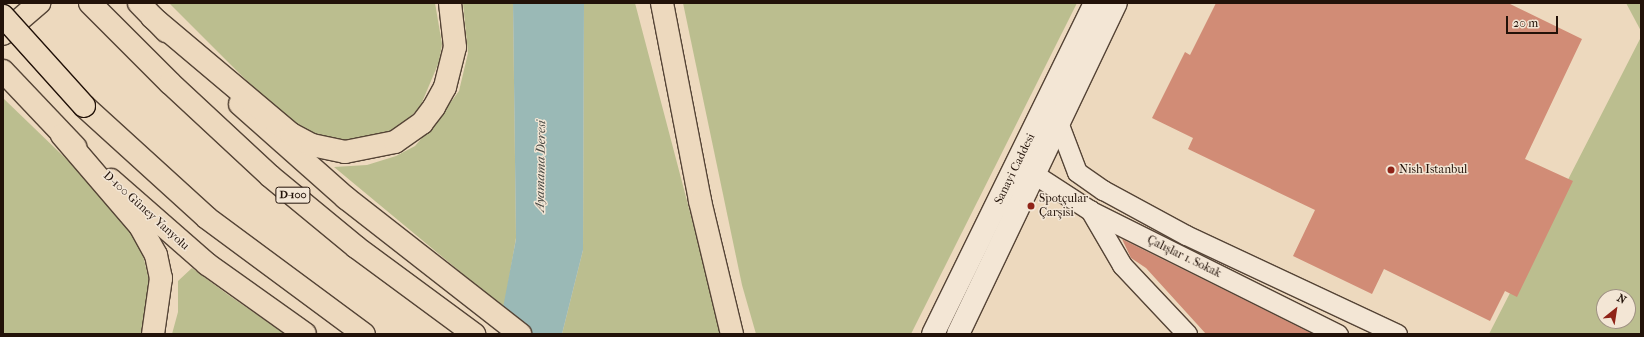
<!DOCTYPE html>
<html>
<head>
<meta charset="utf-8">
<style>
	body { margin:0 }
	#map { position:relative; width:1644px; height:337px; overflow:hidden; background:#edd9be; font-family:"IM FELL French Canon",serif }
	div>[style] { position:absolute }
	.green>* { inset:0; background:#bbbe8f }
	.water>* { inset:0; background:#9ab9b6 }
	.building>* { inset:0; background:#d18c76 }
	.roads { filter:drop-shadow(1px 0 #554436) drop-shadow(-1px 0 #554436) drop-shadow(0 1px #554436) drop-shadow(0 -1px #554436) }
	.minor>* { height:19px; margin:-9.5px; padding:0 9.5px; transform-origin:9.5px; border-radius:9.5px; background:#f3e6d5 }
	.secondary>* { height:22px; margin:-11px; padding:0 11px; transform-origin:11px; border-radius:11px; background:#f3e6d5 }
	.primary>* { height:22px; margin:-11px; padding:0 11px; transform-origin:11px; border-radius:11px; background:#edd9be }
	.trunk>* { height:22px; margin:-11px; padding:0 11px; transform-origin:11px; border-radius:11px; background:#edd9be }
	.motorway>* { height:22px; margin:-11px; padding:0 11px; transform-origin:11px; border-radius:11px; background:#edd9be }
	.bridges { filter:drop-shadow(1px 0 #221209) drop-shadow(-1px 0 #221209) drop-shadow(0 1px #221209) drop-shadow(0 -1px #221209) }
	.trunk-bridge>* { height:22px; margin:-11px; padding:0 11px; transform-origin:11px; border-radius:11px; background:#edd9be }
	.dots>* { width:11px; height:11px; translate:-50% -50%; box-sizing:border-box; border:2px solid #f3e6d5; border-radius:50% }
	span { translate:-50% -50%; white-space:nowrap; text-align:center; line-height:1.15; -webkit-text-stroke:3px #f3e6d5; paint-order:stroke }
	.shield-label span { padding:1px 3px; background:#f3e6d5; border:1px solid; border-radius:3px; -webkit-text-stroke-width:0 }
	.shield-label { font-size:11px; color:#221209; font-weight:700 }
	.street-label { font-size:12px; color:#221209 }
	.poi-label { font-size:12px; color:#221209 }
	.left { translate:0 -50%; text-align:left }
	.water-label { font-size:13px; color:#4c4c46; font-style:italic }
	.frame { position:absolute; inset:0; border:4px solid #221209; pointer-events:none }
	.north { position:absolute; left:1596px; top:289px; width:40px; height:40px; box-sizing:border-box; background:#f3e6d5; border:1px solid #9f9183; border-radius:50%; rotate:30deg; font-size:11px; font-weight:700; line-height:16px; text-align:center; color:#221209 }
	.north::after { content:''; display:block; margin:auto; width:14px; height:18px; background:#8f2418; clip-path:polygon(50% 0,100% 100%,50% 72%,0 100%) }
	.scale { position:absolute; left:1506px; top:16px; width:52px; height:18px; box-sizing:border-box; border:2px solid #221209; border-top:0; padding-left:5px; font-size:12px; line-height:14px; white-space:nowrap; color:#221209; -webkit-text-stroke:3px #f3e6d5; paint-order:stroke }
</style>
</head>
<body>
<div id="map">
	<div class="green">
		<div style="clip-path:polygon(169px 3px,435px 3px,442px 44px,439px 62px,420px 107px,397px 130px,360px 146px,315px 138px,279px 113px)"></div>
		<div style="clip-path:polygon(463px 3px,513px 3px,516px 238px,504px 308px,334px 167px,367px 165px,396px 156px,415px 146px,439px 118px,459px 91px,468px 53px)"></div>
		<div style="clip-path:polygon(584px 3px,635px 3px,722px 334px,562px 334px,583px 250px)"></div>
		<div style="clip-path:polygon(683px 3px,1077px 3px,911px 334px,756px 334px,742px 285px)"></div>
		<div style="clip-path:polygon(1626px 3px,1641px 3px,1641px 31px)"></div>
		<div style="clip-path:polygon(evenodd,1641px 37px,1641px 334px,1489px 334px,1641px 37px,1604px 297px,1628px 297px,1628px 321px,1604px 321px,1604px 297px)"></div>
		<div style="clip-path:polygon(3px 98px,114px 205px,141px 247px,148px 276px,149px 310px,142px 334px,3px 334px)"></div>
		<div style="clip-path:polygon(192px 268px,227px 294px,285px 334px,172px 334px,178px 312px,178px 281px)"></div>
	</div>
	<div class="water">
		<div style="clip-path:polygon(513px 3px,584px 3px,583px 250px,562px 334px,498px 334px,516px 239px)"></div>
	</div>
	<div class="building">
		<div style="clip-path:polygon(1216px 3px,1508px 3px,1582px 39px,1525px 159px,1573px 181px,1517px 297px,1505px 291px,1490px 321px,1384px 269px,1372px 294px,1293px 256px,1315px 210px,1188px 149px,1193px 138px,1152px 118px,1185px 52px,1190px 55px)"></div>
		<div style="clip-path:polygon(1122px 239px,1313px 334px,1206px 334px,1146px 268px,1131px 258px)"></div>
	</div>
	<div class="roads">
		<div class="minor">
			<div style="left:1058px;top:122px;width:53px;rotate:69.2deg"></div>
			<div style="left:1077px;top:172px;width:32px;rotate:35deg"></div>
			<div style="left:1103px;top:190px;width:94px;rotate:28.5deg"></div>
			<div style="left:1186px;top:235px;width:233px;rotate:25.1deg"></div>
			<div style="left:1034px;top:174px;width:68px;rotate:33deg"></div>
			<div style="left:1091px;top:211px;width:276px;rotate:26.5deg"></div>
			<div style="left:1090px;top:210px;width:64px;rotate:59.8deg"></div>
			<div style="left:1122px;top:265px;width:95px;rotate:46.7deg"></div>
		</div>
		<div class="secondary">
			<div style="left:933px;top:334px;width:369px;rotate:-63.9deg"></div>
			<div style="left:958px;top:334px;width:367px;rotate:-64.5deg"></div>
		</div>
		<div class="primary">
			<div style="left:139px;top:3px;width:39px;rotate:46deg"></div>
			<div style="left:3px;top:71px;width:105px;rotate:46.5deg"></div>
			<div style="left:240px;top:104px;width:142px;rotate:41.6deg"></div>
			<div style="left:346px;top:198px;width:221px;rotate:38deg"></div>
			<div style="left:111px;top:180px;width:128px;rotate:41.2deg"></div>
			<div style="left:207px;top:264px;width:120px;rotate:35.5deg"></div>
		</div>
		<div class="trunk">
			<div style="left:90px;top:3px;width:113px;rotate:45deg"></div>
			<div style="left:170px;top:83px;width:137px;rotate:42.9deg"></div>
			<div style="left:270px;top:176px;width:112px;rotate:39.5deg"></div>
			<div style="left:356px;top:247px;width:147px;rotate:36.4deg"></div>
			<div style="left:84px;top:106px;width:166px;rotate:42.3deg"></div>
			<div style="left:207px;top:218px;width:195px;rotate:36.5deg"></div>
		</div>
		<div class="motorway">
			<div style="left:662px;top:3px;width:202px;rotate:79.1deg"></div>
			<div style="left:700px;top:201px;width:137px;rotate:76.5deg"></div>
			<div style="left:152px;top:17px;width:182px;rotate:40.1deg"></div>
			<div style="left:291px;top:134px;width:24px;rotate:28deg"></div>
			<div style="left:312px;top:145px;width:34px;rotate:12deg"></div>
			<div style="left:345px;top:152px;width:51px;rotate:-11.3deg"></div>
			<div style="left:395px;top:142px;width:33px;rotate:-35deg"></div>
			<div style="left:422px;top:123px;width:20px;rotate:-53deg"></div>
			<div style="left:434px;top:107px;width:23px;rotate:-61deg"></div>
			<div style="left:445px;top:87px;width:41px;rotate:-76deg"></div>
			<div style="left:455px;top:47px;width:44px;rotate:-96.5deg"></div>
			<div style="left:3px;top:34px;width:48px;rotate:-40.7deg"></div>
			<div style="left:62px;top:135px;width:120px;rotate:49.4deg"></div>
			<div style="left:140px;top:226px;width:33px;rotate:61deg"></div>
			<div style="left:156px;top:255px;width:24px;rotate:78deg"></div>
			<div style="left:161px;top:278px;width:57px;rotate:98.1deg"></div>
		</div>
	</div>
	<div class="bridges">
		<div class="trunk-bridge">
			<div style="left:3px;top:16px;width:121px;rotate:48deg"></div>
		</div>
	</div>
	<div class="dots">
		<div style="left:1391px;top:170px;background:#8f2418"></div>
		<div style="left:1031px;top:206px;background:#8f2418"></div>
	</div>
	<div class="shield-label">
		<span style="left:293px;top:195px">D-100</span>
	</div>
	<div class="street-label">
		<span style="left:1015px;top:169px;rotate:-64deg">Sanayi Caddesi</span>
		<span style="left:146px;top:211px;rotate:42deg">D-100 Güney Yanyolu</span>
		<span style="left:1184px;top:257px;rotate:26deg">Çalışlar 1. Sokak</span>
	</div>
	<div class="poi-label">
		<span class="left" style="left:1399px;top:170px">Nish Istanbul</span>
		<span class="left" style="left:1039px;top:206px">Spotçular<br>Çarşisi</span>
	</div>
	<div class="water-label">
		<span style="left:541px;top:166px;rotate:-89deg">Ayamama Deresi</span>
	</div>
	<div class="frame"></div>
	<div class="north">N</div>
	<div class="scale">20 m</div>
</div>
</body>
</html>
